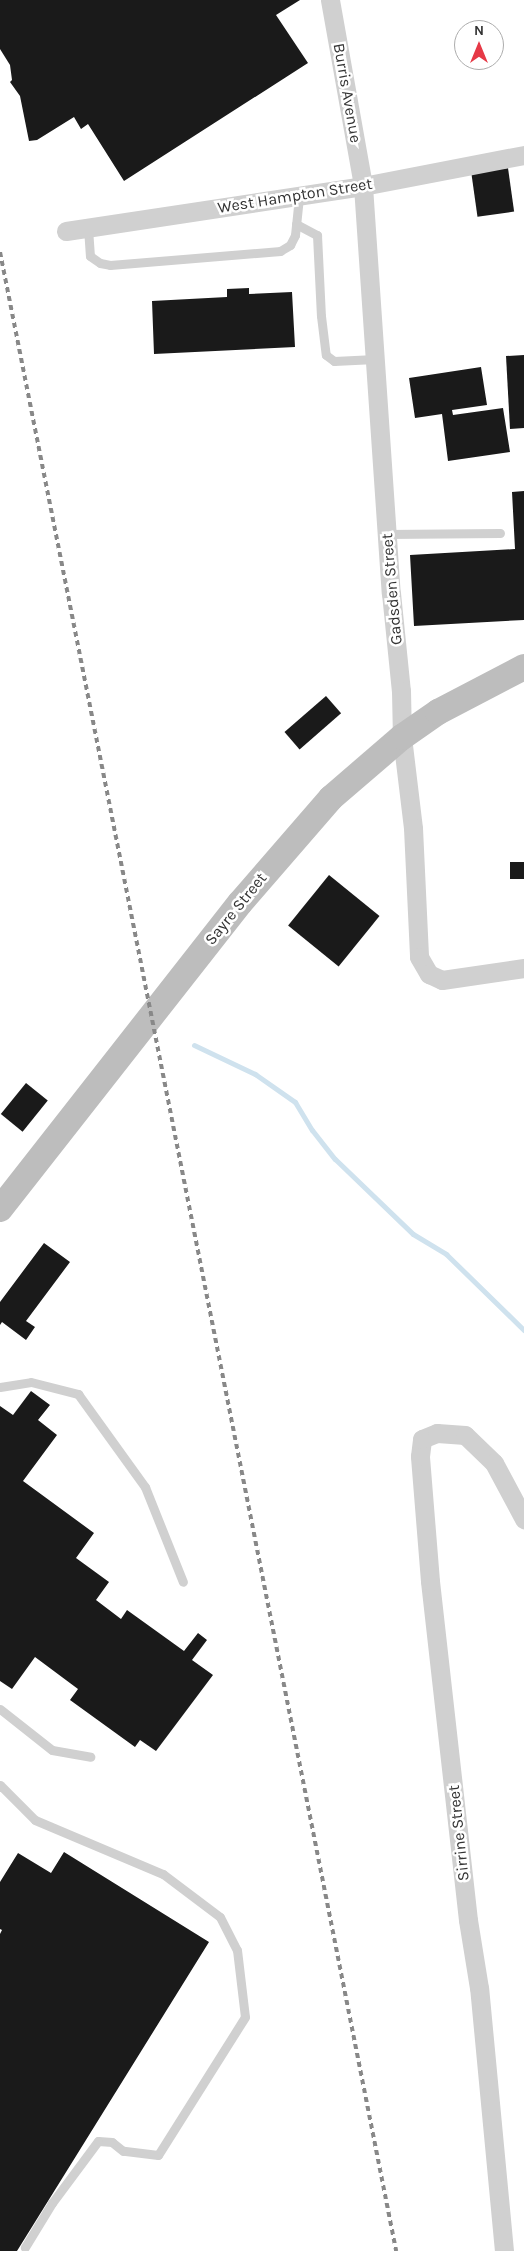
<!DOCTYPE html>
<html>
<head>
<meta charset="utf-8">
<style>
	body { margin:0 }
	#map { position:relative; width:524px; height:2251px; overflow:hidden; background:#fff; font-family:Karla,sans-serif }
	div>[style] { position:absolute }
	.stream>* { height:5px; margin:-2.5px; padding:0 2.5px; transform-origin:2.5px; border-radius:2.5px; background:#cfe2ee }
	.building>* { inset:0; background:#1a1a1a; transform-origin:0 0 }
	.lane>* { height:9px; margin:-4.5px; padding:0 4.5px; transform-origin:4.5px; border-radius:4.5px; background:#d0d0d0 }
	.street>* { height:19px; margin:-9.5px; padding:0 9.5px; transform-origin:9.5px; border-radius:9.5px; background:#d0d0d0 }
	.secondary>* { height:26px; margin:-13px; padding:0 13px; transform-origin:13px; border-radius:13px; background:#bdbdbd }
	.rail>* { height:4px; margin-top:-2px; transform-origin:0; background:repeating-linear-gradient(90deg,#888 0 5px,transparent 0 9px) }
	span { translate:-50% -50%; white-space:nowrap; text-align:center; line-height:1.15; -webkit-text-stroke:5px #fff; paint-order:stroke }
	.street-label { font-size:16px; color:#333 }
	.north { position:absolute; left:454px; top:20px; width:50px; height:50px; box-sizing:border-box; background:#fff; border:1px solid #adadad; border-radius:50%; rotate:0deg; font-size:14px; font-weight:700; line-height:20px; text-align:center; color:#333 }
	.north::after { content:''; display:block; margin:auto; width:18px; height:22px; background:#e63946; clip-path:polygon(50% 0,100% 100%,50% 72%,0 100%) }
</style>
</head>
<body>
<div id="map">
	<div class="stream">
		<div style="left:194px;top:1045px;width:68px;rotate:25.4deg"></div>
		<div style="left:255px;top:1074px;width:49px;rotate:35deg"></div>
		<div style="left:295px;top:1102px;width:33px;rotate:59deg"></div>
		<div style="left:312px;top:1130px;width:37px;rotate:52deg"></div>
		<div style="left:335px;top:1159px;width:108px;rotate:43.9deg"></div>
		<div style="left:413px;top:1234px;width:39px;rotate:31deg"></div>
		<div style="left:446px;top:1254px;width:109px;rotate:44.3deg"></div>
	</div>
	<div class="building">
		<div style="clip-path:polygon(0 0,300px 0,276px 15px,308px 63px,124px 181px,88px 124px,81px 129px,74px 117px,37px 140px,29px 141px,20px 96px,10px 82px,12px 80px,10px 65px,0 49px)"></div>
		<div style="left:508px;top:168px;width:44px;height:37px;rotate:82deg"></div>
		<div style="clip-path:polygon(249px 288px,249px 294px,292px 292px,295px 347px,154px 354px,152px 301px,227px 297px,227px 289px)"></div>
		<div style="clip-path:polygon(524px 355px,524px 428px,510px 429px,506px 356px)"></div>
		<div style="clip-path:polygon(481px 367px,487px 405px,452px 410px,453px 415px,503px 408px,510px 452px,448px 461px,442px 414px,415px 418px,409px 378px)"></div>
		<div style="clip-path:polygon(524px 491px,524px 620px,414px 626px,410px 555px,515px 549px,512px 492px)"></div>
		<div style="left:326px;top:696px;width:23px;height:55px;rotate:49deg"></div>
		<div style="left:524px;top:862px;width:17px;height:14px;rotate:90deg"></div>
		<div style="left:329px;top:875px;width:65px;height:65px;rotate:39deg"></div>
		<div style="left:26px;top:1083px;width:28px;height:40px;rotate:39deg"></div>
		<div style="clip-path:polygon(44px 1243px,70px 1262px,26px 1321px,35px 1327px,26px 1340px,2px 1322px,0 1325px,0 1302px)"></div>
		<div style="clip-path:polygon(31px 1391px,50px 1405px,38px 1420px,57px 1435px,23px 1481px,94px 1533px,76px 1558px,109px 1582px,96px 1600px,121px 1619px,127px 1610px,184px 1651px,198px 1633px,207px 1640px,192px 1660px,213px 1675px,156px 1751px,140px 1740px,135px 1747px,70px 1700px,78px 1689px,35px 1657px,12px 1689px,0 1681px,0 1406px,13px 1415px)"></div>
		<div style="clip-path:polygon(64px 1852px,209px 1942px,17px 2251px,0 2251px,0 1934px,2px 1930px,0 1929px,0 1882px,18px 1853px,51px 1873px)"></div>
	</div>
	<div class="lane">
		<div style="left:296px;top:224px;width:24px;rotate:28deg"></div>
		<div style="left:317px;top:235px;width:81px;rotate:87.2deg"></div>
		<div style="left:321px;top:316px;width:39px;rotate:83deg"></div>
		<div style="left:326px;top:355px;width:10px;rotate:37deg"></div>
		<div style="left:334px;top:361px;width:41px;rotate:-2.8deg"></div>
		<div style="left:88px;top:228px;width:28px;rotate:86deg"></div>
		<div style="left:90px;top:256px;width:12px;rotate:35deg"></div>
		<div style="left:100px;top:263px;width:10px;rotate:11deg"></div>
		<div style="left:110px;top:265px;width:171px;rotate:-4.7deg"></div>
		<div style="left:280px;top:251px;width:12px;rotate:-31deg"></div>
		<div style="left:290px;top:245px;width:11px;rotate:-63deg"></div>
		<div style="left:295px;top:235px;width:39px;rotate:-84deg"></div>
		<div style="left:387px;top:534px;width:113px;rotate:-0.5deg"></div>
		<div style="left:0;top:1387px;width:31px;rotate:-9deg"></div>
		<div style="left:31px;top:1382px;width:49px;rotate:14.3deg"></div>
		<div style="left:78px;top:1394px;width:115px;rotate:54.2deg"></div>
		<div style="left:145px;top:1487px;width:102px;rotate:68.2deg"></div>
		<div style="left:0;top:1709px;width:66px;rotate:38.3deg"></div>
		<div style="left:52px;top:1750px;width:39px;rotate:10deg"></div>
		<div style="left:0;top:1785px;width:49px;rotate:45deg"></div>
		<div style="left:35px;top:1820px;width:139px;rotate:22.9deg"></div>
		<div style="left:163px;top:1874px;width:71px;rotate:37deg"></div>
		<div style="left:220px;top:1917px;width:37px;rotate:63deg"></div>
		<div style="left:237px;top:1950px;width:67px;rotate:83.2deg"></div>
		<div style="left:245px;top:2017px;width:163px;rotate:122.2deg"></div>
		<div style="left:158px;top:2155px;width:35px;rotate:-173deg"></div>
		<div style="left:123px;top:2151px;width:14px;rotate:-141deg"></div>
		<div style="left:112px;top:2142px;width:14px;rotate:-176deg"></div>
		<div style="left:98px;top:2141px;width:77px;rotate:126.6deg"></div>
		<div style="left:52px;top:2203px;width:52px;rotate:121.5deg"></div>
	</div>
	<div class="street">
		<div style="left:330px;top:0;width:189px;rotate:79.9deg"></div>
		<div style="left:363px;top:186px;width:408px;rotate:86.1deg"></div>
		<div style="left:391px;top:593px;width:99px;rotate:84.2deg"></div>
		<div style="left:401px;top:691px;width:46px;rotate:88.8deg"></div>
		<div style="left:402px;top:737px;width:92px;rotate:83.1deg"></div>
		<div style="left:413px;top:828px;width:129px;rotate:87.3deg"></div>
		<div style="left:419px;top:957px;width:20px;rotate:60deg"></div>
		<div style="left:429px;top:974px;width:14px;rotate:25deg"></div>
		<div style="left:442px;top:980px;width:83px;rotate:-8.3deg"></div>
		<div style="left:66px;top:231px;width:300px;rotate:-8.6deg"></div>
		<div style="left:363px;top:186px;width:164px;rotate:-10.9deg"></div>
		<div style="left:504px;top:2251px;width:264px;rotate:-95.4deg"></div>
		<div style="left:479px;top:1988px;width:69px;rotate:-99.2deg"></div>
		<div style="left:468px;top:1920px;width:341px;rotate:-96.4deg"></div>
		<div style="left:430px;top:1581px;width:125px;rotate:-94.6deg"></div>
		<div style="left:420px;top:1456px;width:17px;rotate:-83deg"></div>
		<div style="left:422px;top:1439px;width:16px;rotate:-22deg"></div>
		<div style="left:437px;top:1433px;width:28px;rotate:4deg"></div>
		<div style="left:465px;top:1435px;width:40px;rotate:44deg"></div>
		<div style="left:494px;top:1463px;width:64px;rotate:61.8deg"></div>
	</div>
	<div class="secondary">
		<div style="left:0;top:1209px;width:389px;rotate:-51.9deg"></div>
		<div style="left:240px;top:903px;width:139px;rotate:-49.1deg"></div>
		<div style="left:331px;top:798px;width:94px;rotate:-40.7deg"></div>
		<div style="left:402px;top:737px;width:44px;rotate:-34.8deg"></div>
		<div style="left:438px;top:712px;width:97px;rotate:-27.6deg"></div>
	</div>
	<div class="rail">
		<div style="left:0;top:252px;width:2038px;rotate:78.79deg"></div>
	</div>
	<div class="street-label">
		<span style="left:347px;top:93px;rotate:80deg">Burris Avenue</span>
		<span style="left:295px;top:196px;rotate:-9deg">West Hampton Street</span>
		<span style="left:392px;top:589px;rotate:-95deg">Gadsden Street</span>
		<span style="left:236px;top:909px;rotate:-51deg">Sayre Street</span>
		<span style="left:459px;top:1833px;rotate:-96deg">Sirrine Street</span>
	</div>
	<div class="north">N</div>
</div>
</body>
</html>
